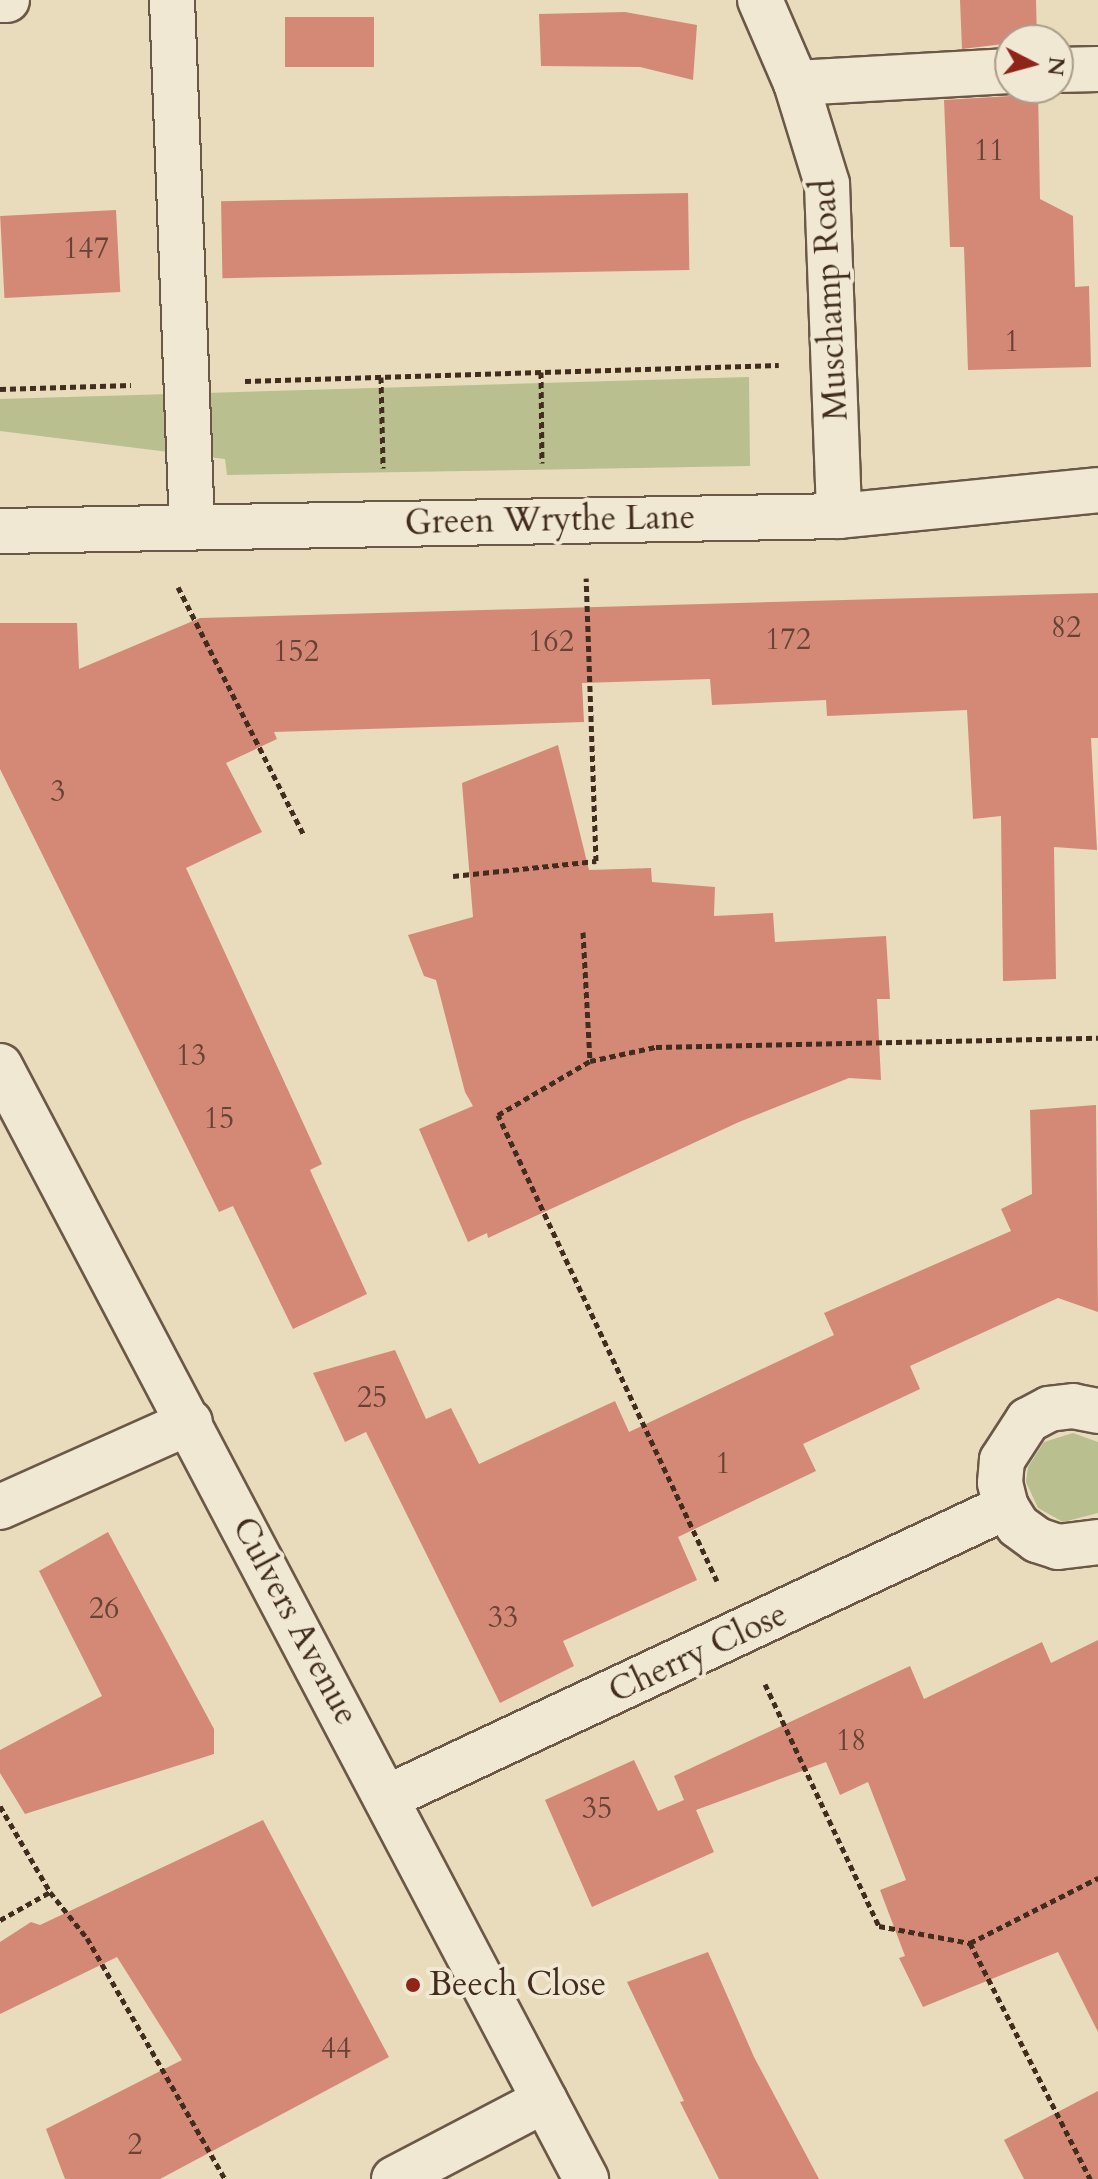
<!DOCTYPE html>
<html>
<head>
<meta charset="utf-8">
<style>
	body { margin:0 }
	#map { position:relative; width:1098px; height:2179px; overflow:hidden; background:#e8dcbc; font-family:Cardo,serif }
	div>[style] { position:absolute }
	.green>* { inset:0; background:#b9bf8e }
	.building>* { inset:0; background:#d48977; transform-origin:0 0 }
	.path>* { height:5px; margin-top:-2.5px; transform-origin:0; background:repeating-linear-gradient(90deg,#412c1e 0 6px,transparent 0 10px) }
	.roads { filter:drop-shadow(2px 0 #6b5846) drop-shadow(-2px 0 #6b5846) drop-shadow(0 2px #6b5846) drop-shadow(0 -2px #6b5846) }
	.minor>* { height:44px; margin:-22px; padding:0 22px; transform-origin:22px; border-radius:22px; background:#f0e8d3 }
	.dots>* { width:22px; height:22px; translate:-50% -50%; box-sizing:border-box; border:4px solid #f0e8d3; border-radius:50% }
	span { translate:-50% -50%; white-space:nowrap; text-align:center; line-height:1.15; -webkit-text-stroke:8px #f0e8d3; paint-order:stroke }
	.number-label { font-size:30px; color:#664334 }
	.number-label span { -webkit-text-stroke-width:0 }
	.street-label { font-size:34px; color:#412c1e }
	.poi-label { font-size:34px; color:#412c1e }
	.left { translate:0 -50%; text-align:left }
	.north { position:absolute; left:994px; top:24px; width:80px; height:80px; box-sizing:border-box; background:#f0e8d3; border:2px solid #aa9d8b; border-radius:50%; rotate:96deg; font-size:22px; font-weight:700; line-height:32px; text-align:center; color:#412c1e }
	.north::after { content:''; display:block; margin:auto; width:28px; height:36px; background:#8f2418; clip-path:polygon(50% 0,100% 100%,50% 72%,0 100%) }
</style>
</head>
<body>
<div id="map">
	<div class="green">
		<div style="clip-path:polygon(749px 377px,750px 466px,227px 475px,225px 459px,0 431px,0 399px)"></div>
		<div style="clip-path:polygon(1073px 1433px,1098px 1442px,1098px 1513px,1063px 1522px,1038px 1508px,1026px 1482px,1028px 1467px,1044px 1442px)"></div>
	</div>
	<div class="building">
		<div style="clip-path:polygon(960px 0,1036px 0,1037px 40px,962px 49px)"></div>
		<div style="clip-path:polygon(625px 12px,697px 25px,693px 80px,640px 67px,541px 66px,539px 14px)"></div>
		<div style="left:285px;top:17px;width:89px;height:50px"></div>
		<div style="clip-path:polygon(1027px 88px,1038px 88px,1040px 199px,1073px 216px,1075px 287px,1089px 286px,1091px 367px,968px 370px,964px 247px,950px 247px,944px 100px,1011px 96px)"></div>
		<div style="left:688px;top:193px;width:77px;height:467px;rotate:89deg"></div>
		<div style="left:116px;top:210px;width:82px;height:116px;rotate:87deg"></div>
		<div style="clip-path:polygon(1098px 593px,1098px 738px,1091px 738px,1097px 850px,1054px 847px,1056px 979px,1003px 981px,1001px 816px,973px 819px,967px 710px,827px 716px,826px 700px,712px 705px,710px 679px,582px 683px,584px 722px,274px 732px,277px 739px,226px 763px,262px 832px,186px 868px,322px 1164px,310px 1170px,367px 1294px,293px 1329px,233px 1206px,219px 1212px,0 769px,0 623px,77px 623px,79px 669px,200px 618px)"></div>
		<div style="clip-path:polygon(558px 745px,589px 870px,651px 868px,652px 882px,715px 887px,714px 916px,773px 913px,775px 942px,886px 936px,890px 999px,877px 999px,881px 1080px,849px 1078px,739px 1122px,488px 1238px,487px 1233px,468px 1242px,419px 1129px,473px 1106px,465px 1092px,436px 980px,424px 976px,408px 935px,473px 917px,462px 783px)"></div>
		<div style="clip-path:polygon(1096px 1105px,1098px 1312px,1058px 1298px,910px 1366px,920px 1389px,803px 1444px,816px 1471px,678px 1537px,697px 1580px,563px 1641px,574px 1666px,500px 1703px,366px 1432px,345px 1442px,313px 1373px,395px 1350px,426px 1419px,451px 1408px,479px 1464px,615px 1401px,629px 1432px,834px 1335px,824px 1313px,1011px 1231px,1001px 1209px,1032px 1194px,1030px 1110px)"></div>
		<div style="clip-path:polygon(108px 1532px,214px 1729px,214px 1754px,25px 1814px,0 1773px,0 1750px,102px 1696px,39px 1571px)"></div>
		<div style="clip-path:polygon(1098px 1640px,1098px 2032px,1058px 1952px,923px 2007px,899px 1958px,905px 1956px,880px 1890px,906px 1880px,868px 1782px,840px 1795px,826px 1762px,696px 1810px,714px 1852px,592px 1907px,545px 1800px,634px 1760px,658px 1811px,684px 1800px,674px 1776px,910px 1666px,924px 1699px,1042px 1642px,1051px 1663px)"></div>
		<div style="clip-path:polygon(263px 1820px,389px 2057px,160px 2179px,65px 2179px,46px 2129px,182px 2060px,117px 1957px,0 2014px,0 1942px,31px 1922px,40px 1925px)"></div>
		<div style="clip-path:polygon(708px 1952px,754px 2057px,819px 2179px,719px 2179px,680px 2102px,684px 2101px,627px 1982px)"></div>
		<div style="clip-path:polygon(1098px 2091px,1098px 2179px,1024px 2179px,1004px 2140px)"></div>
	</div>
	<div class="path">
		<div style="left:541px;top:372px;width:91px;rotate:89.4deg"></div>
		<div style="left:381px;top:377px;width:91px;rotate:88.7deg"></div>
		<div style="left:245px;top:381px;width:534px;rotate:-1.72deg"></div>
		<div style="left:0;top:389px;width:131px;rotate:-1.7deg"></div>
		<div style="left:178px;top:587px;width:278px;rotate:63.1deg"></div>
		<div style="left:453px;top:876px;width:144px;rotate:-6deg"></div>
		<div style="left:596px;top:861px;width:283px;rotate:-92deg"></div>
		<div style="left:583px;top:932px;width:129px;rotate:86.9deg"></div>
		<div style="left:717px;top:1581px;width:515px;rotate:-115.17deg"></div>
		<div style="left:498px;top:1115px;width:107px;rotate:-30.4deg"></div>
		<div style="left:590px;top:1061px;width:67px;rotate:-12deg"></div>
		<div style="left:656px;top:1047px;width:442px;rotate:-1.2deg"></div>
		<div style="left:765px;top:1684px;width:268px;rotate:64.8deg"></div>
		<div style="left:879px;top:1926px;width:93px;rotate:10.6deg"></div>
		<div style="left:970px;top:1943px;width:144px;rotate:-26.9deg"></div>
		<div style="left:0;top:1806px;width:99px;rotate:59.8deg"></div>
		<div style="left:50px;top:1892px;width:59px;rotate:51.2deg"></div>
		<div style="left:87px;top:1938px;width:278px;rotate:60.2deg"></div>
		<div style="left:0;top:1920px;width:57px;rotate:-29.2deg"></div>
		<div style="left:970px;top:1943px;width:265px;rotate:63deg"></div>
	</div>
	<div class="roads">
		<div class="minor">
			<div style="left:0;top:0;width:7px"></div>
			<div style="left:172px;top:0;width:527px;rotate:87.83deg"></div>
			<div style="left:760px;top:0;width:90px;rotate:66.6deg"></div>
			<div style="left:796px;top:83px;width:106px;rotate:72.9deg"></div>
			<div style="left:827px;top:184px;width:332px;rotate:87.9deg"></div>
			<div style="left:1058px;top:70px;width:40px;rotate:-1.4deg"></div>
			<div style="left:796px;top:83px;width:214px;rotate:-3.2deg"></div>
			<div style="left:0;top:531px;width:839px;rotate:-1.02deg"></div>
			<div style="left:839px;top:516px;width:260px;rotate:-5.7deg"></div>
			<div style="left:0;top:1066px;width:1258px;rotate:62.23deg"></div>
			<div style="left:1098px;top:1411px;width:25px;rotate:-169deg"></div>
			<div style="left:1073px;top:1406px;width:24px;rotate:173deg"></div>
			<div style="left:1049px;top:1409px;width:24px;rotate:152deg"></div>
			<div style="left:1028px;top:1420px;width:48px;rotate:123deg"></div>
			<div style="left:1002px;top:1460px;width:23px;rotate:95deg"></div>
			<div style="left:1000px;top:1483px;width:25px;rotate:76deg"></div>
			<div style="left:1006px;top:1507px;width:22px;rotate:58deg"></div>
			<div style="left:1018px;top:1526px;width:24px;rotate:36deg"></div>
			<div style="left:1037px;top:1540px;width:22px;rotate:18deg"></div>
			<div style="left:1058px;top:1547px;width:40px;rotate:-7.1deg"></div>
			<div style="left:0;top:1507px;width:208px;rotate:-24.1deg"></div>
			<div style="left:388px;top:1797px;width:683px;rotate:-25.14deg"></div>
			<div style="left:394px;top:2179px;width:170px;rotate:-27.6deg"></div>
		</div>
	</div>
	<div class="dots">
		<div style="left:413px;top:1985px;background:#8f2418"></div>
	</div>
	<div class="number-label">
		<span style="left:989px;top:151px">11</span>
		<span style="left:86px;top:249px">147</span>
		<span style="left:1012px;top:342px">1</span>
		<span style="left:1066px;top:628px">82</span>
		<span style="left:788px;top:640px">172</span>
		<span style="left:551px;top:642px">162</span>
		<span style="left:296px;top:652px">152</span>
		<span style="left:58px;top:792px">3</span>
		<span style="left:191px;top:1056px">13</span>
		<span style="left:219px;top:1119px">15</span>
		<span style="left:372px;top:1398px">25</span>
		<span style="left:723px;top:1464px">1</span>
		<span style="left:104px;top:1609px">26</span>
		<span style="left:503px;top:1618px">33</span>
		<span style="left:851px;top:1741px">18</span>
		<span style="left:597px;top:1809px">35</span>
		<span style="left:336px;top:2049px">44</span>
		<span style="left:135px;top:2145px">2</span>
	</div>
	<div class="street-label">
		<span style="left:830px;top:300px;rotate:-93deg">Muschamp Road</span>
		<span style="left:550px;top:520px;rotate:-1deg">Green Wrythe Lane</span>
		<span style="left:295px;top:1621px;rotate:62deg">Culvers Avenue</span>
		<span style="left:698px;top:1653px;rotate:-25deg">Cherry Close</span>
	</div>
	<div class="poi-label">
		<span class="left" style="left:429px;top:1985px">Beech Close</span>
	</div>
	<div class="north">N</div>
</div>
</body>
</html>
